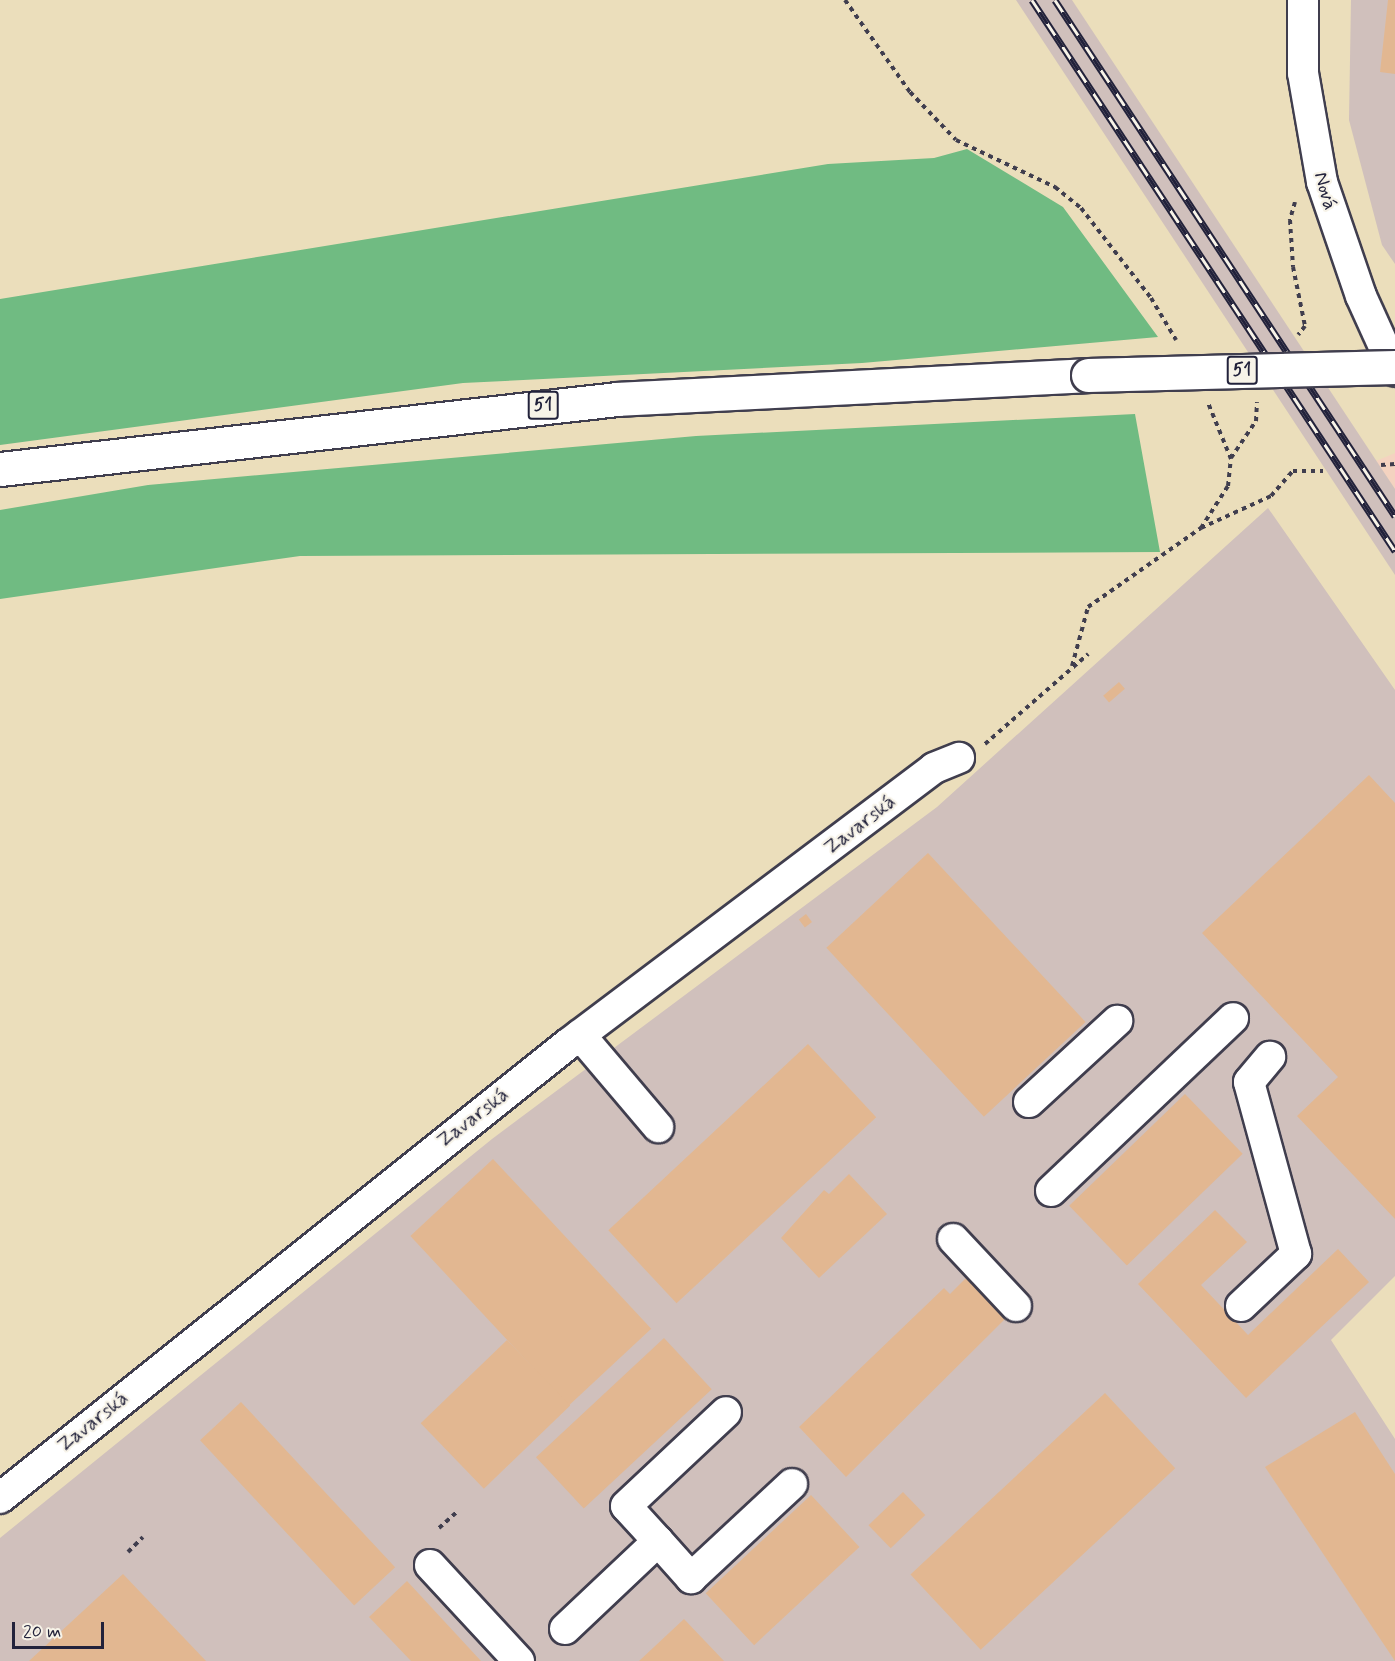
<!DOCTYPE html>
<html>
<head>
<meta charset="utf-8">
<style>
	body { margin:0 }
	#map { position:relative; width:1395px; height:1661px; overflow:hidden; background:#ebdebb; font-family:Mynerve,sans-serif }
	div>[style] { position:absolute }
	.built>* { inset:0; background:#f4d3c0 }
	.industrial>* { inset:0; background:#d0c0bc }
	.forest>* { inset:0; background:#70bb82 }
	.building>* { inset:0; background:#e2b791; transform-origin:0 0 }
	.path>* { height:4px; margin-top:-2px; transform-origin:0; background:repeating-linear-gradient(90deg,#403e4e 0 4.5px,transparent 0 9px) }
	.roads { filter:drop-shadow(2px 0 #403e4e) drop-shadow(-2px 0 #403e4e) drop-shadow(0 2px #403e4e) drop-shadow(0 -2px #403e4e) }
	.minor>* { height:30px; margin:-15px; padding:0 15px; transform-origin:15px; border-radius:15px; background:#fff }
	.major>* { height:33px; margin:-16.5px; padding:0 16.5px; transform-origin:16.5px; border-radius:16.5px; background:#fff }
	.rail>* { height:7px; margin-top:-3.5px; transform-origin:0; background:repeating-linear-gradient(90deg,#f7f3e8 0 14px,#22223b 0 28px); box-sizing:border-box; border-block:2px solid #22223b }
	.bridges { filter:drop-shadow(2px 0 #403e4e) drop-shadow(-2px 0 #403e4e) drop-shadow(0 2px #403e4e) drop-shadow(0 -2px #403e4e) }
	.major-bridge>* { height:33px; margin:-16.5px; padding:0 16.5px; transform-origin:16.5px; border-radius:16.5px; background:#fff }
	span { translate:-50% -50%; white-space:nowrap; text-align:center; line-height:1.15; -webkit-text-stroke:4.5px #f7f3e8; paint-order:stroke }
	.shield-label span { padding:2px 4px; background:#f7f3e8; border:2px solid; border-radius:4px; -webkit-text-stroke-width:0 }
	.shield-label { font-size:18px; color:#22223b; font-weight:700 }
	.street-label { font-size:20px; color:#22223b }
	.scale { position:absolute; left:12px; top:1622px; width:92px; height:27px; box-sizing:border-box; border:3px solid #22223b; border-top:0; padding-left:8px; font-size:18px; line-height:21px; white-space:nowrap; color:#22223b; -webkit-text-stroke:4px #f7f3e8; paint-order:stroke }
</style>
</head>
<body>
<div id="map">
	<div class="built">
		<div style="clip-path:polygon(1395px 453px,1395px 489px,1376px 461px)"></div>
	</div>
	<div class="industrial">
		<div style="clip-path:polygon(1016px 0,1072px 0,1395px 489px,1395px 575px)"></div>
		<div style="clip-path:polygon(1351px 0,1395px 0,1395px 264px,1382px 245px,1349px 120px)"></div>
		<div style="clip-path:polygon(1268px 508px,1395px 690px,1395px 1276px,1331px 1340px,1395px 1439px,1395px 1661px,0 1661px,0 1538px,492px 1139px,937px 807px)"></div>
	</div>
	<div class="forest">
		<div style="clip-path:polygon(967px 149px,1063px 207px,1158px 337px,862px 363px,463px 383px,0 445px,0 299px,828px 164px,934px 158px)"></div>
		<div style="clip-path:polygon(1135px 414px,1160px 552px,300px 556px,0 599px,0 510px,148px 485px,696px 436px)"></div>
	</div>
	<div class="building">
		<div style="clip-path:polygon(1388px 0,1395px 0,1395px 74px,1380px 72px)"></div>
		<div style="left:1119px;top:682px;width:9px;height:21px;rotate:49deg"></div>
		<div style="clip-path:polygon(1369px 775px,1395px 803px,1395px 1219px,1297px 1116px,1338px 1077px,1202px 933px)"></div>
		<div style="left:928px;top:853px;width:231px;height:139px;rotate:47deg"></div>
		<div style="left:806px;top:914px;width:10px;height:9px;rotate:53deg"></div>
		<div style="left:808px;top:1044px;width:100px;height:273px;rotate:47deg"></div>
		<div style="left:1185px;top:1094px;width:83px;height:161px;rotate:46deg"></div>
		<div style="left:493px;top:1159px;width:232px;height:113px;rotate:47deg"></div>
		<div style="clip-path:polygon(849px 1174px,887px 1214px,819px 1278px,781px 1238px,824px 1190px,829px 1194px)"></div>
		<div style="clip-path:polygon(1215px 1210px,1247px 1242px,1201px 1285px,1248px 1335px,1338px 1249px,1369px 1282px,1246px 1398px,1138px 1284px)"></div>
		<div style="clip-path:polygon(967px 1277px,1006px 1318px,846px 1477px,799px 1427px,944px 1288px,950px 1294px)"></div>
		<div style="left:664px;top:1338px;width:70px;height:175px;rotate:47deg"></div>
		<div style="left:507px;top:1340px;width:91px;height:120px;rotate:46deg"></div>
		<div style="left:1105px;top:1393px;width:103px;height:266px;rotate:47deg"></div>
		<div style="left:241px;top:1402px;width:226px;height:56px;rotate:47deg"></div>
		<div style="clip-path:polygon(1355px 1412px,1395px 1474px,1395px 1661px,1265px 1467px)"></div>
		<div style="left:903px;top:1492px;width:32px;height:48px;rotate:46deg"></div>
		<div style="left:811px;top:1495px;width:71px;height:144px;rotate:47deg"></div>
		<div style="clip-path:polygon(123px 1574px,206px 1661px,29px 1661px)"></div>
		<div style="clip-path:polygon(407px 1581px,481px 1661px,411px 1661px,369px 1617px)"></div>
		<div style="clip-path:polygon(684px 1619px,724px 1661px,639px 1661px)"></div>
	</div>
	<div class="path">
		<div style="left:845px;top:0;width:113px;rotate:54.8deg"></div>
		<div style="left:910px;top:92px;width:66px;rotate:46.2deg"></div>
		<div style="left:956px;top:140px;width:110px;rotate:25.4deg"></div>
		<div style="left:1055px;top:187px;width:33px;rotate:39deg"></div>
		<div style="left:1081px;top:208px;width:114px;rotate:52.1deg"></div>
		<div style="left:1151px;top:298px;width:49px;rotate:59.2deg"></div>
		<div style="left:1295px;top:202px;width:19px;rotate:106deg"></div>
		<div style="left:1290px;top:220px;width:47px;rotate:86.3deg"></div>
		<div style="left:1293px;top:267px;width:60px;rotate:78.5deg"></div>
		<div style="left:1305px;top:326px;width:11px;rotate:128deg"></div>
		<div style="left:1231px;top:458px;width:45px;rotate:-56deg"></div>
		<div style="left:1256px;top:421px;width:19px;rotate:-87deg"></div>
		<div style="left:1381px;top:465px;width:14px;rotate:-4deg"></div>
		<div style="left:1201px;top:528px;width:77px;rotate:-24.6deg"></div>
		<div style="left:1271px;top:496px;width:33px;rotate:-49deg"></div>
		<div style="left:1293px;top:471px;width:30px"></div>
		<div style="left:1072px;top:666px;width:61px;rotate:-74.8deg"></div>
		<div style="left:1088px;top:607px;width:138px;rotate:-35deg"></div>
		<div style="left:1201px;top:528px;width:50px;rotate:-57.3deg"></div>
		<div style="left:1228px;top:486px;width:27px;rotate:-84deg"></div>
		<div style="left:1231px;top:459px;width:61px;rotate:-112.3deg"></div>
		<div style="left:985px;top:744px;width:137px;rotate:-41.1deg"></div>
		<div style="left:439px;top:1528px;width:24px;rotate:-42deg"></div>
		<div style="left:128px;top:1552px;width:21px;rotate:-45deg"></div>
	</div>
	<div class="roads">
		<div class="minor">
			<div style="left:1303px;top:0;width:73px;rotate:90deg"></div>
			<div style="left:1303px;top:73px;width:111px;rotate:80.1deg"></div>
			<div style="left:1322px;top:182px;width:120px;rotate:71.1deg"></div>
			<div style="left:1361px;top:296px;width:82px;rotate:65.6deg"></div>
			<div style="left:580px;top:1035px;width:121px;rotate:49.7deg"></div>
			<div style="left:1029px;top:1102px;width:120px;rotate:-42.6deg"></div>
			<div style="left:1051px;top:1191px;width:251px;rotate:-43.5deg"></div>
			<div style="left:953px;top:1239px;width:92px;rotate:46.8deg"></div>
			<div style="left:1241px;top:1306px;width:76px;rotate:-43.4deg"></div>
			<div style="left:1296px;top:1254px;width:178px;rotate:-105.3deg"></div>
			<div style="left:1249px;top:1082px;width:33px;rotate:-50deg"></div>
			<div style="left:0;top:1498px;width:727px;rotate:-38.64deg"></div>
			<div style="left:568px;top:1044px;width:458px;rotate:-37deg"></div>
			<div style="left:934px;top:768px;width:27px;rotate:-22deg"></div>
			<div style="left:658px;top:1541px;width:47px;rotate:-132.4deg"></div>
			<div style="left:626px;top:1506px;width:137px;rotate:-43.2deg"></div>
			<div style="left:430px;top:1565px;width:131px;rotate:47.2deg"></div>
			<div style="left:565px;top:1629px;width:128px;rotate:-43.4deg"></div>
			<div style="left:658px;top:1541px;width:50px;rotate:48.3deg"></div>
			<div style="left:691px;top:1578px;width:138px;rotate:-42.9deg"></div>
		</div>
		<div class="major">
			<div style="left:0;top:469px;width:621px;rotate:-6.47deg"></div>
			<div style="left:617px;top:399px;width:472px;rotate:-2.9deg"></div>
		</div>
	</div>
	<div class="rail">
		<div style="left:1032px;top:0;width:660px;rotate:56.62deg"></div>
		<div style="left:1055px;top:0;width:618px;rotate:56.62deg"></div>
	</div>
	<div class="bridges">
		<div class="major-bridge">
			<div style="left:1088px;top:375px;width:307px;rotate:-1.5deg"></div>
		</div>
	</div>
	<div class="shield-label">
		<span style="left:1242px;top:370px">51</span>
		<span style="left:543px;top:405px">51</span>
	</div>
	<div class="street-label">
		<span style="left:1325px;top:191px;rotate:74deg">Nová</span>
		<span style="left:860px;top:825px;rotate:-38deg">Zavarská</span>
		<span style="left:473px;top:1118px;rotate:-38deg">Zavarská</span>
		<span style="left:93px;top:1422px;rotate:-39deg">Zavarská</span>
	</div>
	<div class="scale">20 m</div>
</div>
</body>
</html>
